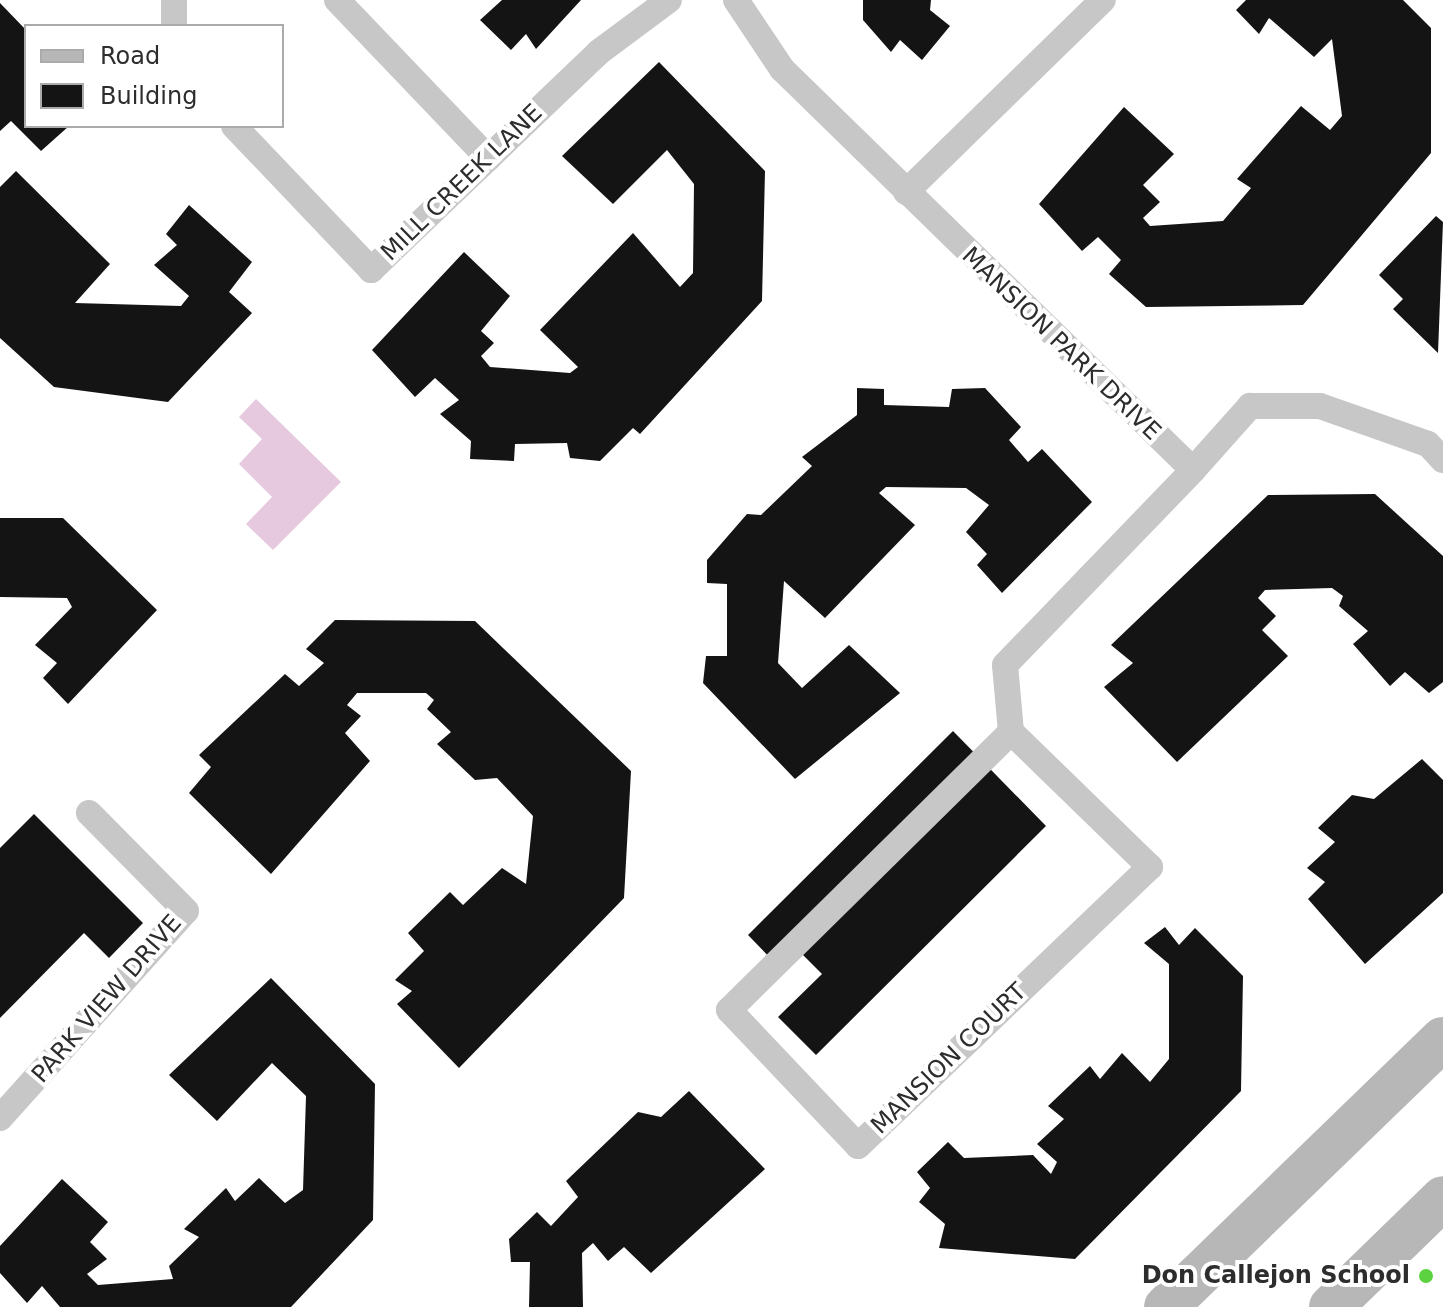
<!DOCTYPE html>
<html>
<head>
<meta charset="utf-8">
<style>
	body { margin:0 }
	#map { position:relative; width:1443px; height:1307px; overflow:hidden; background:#fff; font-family:"DejaVu Sans",sans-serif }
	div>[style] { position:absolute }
	.water>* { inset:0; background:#e7c9df }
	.building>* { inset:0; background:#141414 }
	.service>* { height:26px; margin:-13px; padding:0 13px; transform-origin:13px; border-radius:13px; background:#c7c7c7 }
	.secondary>* { height:44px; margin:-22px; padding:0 22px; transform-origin:22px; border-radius:22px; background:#b7b7b7 }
	.dots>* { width:22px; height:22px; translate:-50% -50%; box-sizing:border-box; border:4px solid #fff; border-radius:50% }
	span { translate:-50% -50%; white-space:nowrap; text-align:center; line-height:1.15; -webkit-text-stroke:8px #fff; paint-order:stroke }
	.street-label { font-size:24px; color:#2d2d2d }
	.poi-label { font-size:24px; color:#2d2d2d; font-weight:700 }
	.right { translate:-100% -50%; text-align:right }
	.legend { position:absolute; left:24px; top:24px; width:260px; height:104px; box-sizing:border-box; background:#fff; border:2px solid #ababab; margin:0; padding:10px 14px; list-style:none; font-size:24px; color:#2d2d2d }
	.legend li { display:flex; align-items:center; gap:16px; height:40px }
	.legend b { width:40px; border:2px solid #ababab }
</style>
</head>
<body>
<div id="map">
	<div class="water">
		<div style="clip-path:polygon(256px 399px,341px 482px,273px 550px,246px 524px,272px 497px,239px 464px,262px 439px,239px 417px)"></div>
	</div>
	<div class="building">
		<div style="clip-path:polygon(502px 0,581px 0,536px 49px,526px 34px,511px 50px,480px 20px)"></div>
		<div style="clip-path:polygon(863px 0,931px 0,930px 10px,950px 26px,922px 60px,900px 40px,891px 52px,863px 20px)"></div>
		<div style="clip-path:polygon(1246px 0,1403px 0,1431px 28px,1431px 153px,1303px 305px,1146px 307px,1109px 274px,1121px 260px,1098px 237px,1082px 251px,1039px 204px,1124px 107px,1174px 154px,1143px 185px,1160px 202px,1143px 218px,1150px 226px,1223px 221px,1251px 188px,1237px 179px,1301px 106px,1330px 130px,1342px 116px,1332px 39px,1314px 57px,1269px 18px,1259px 34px,1236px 10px)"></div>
		<div style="clip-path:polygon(0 3px,26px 30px,26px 126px,69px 126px,41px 151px,11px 121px,0 131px)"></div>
		<div style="clip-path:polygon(659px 62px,765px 171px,762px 301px,640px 434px,633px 428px,600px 461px,570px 458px,567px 443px,515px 444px,514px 461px,470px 459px,471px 441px,440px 414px,459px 400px,435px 378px,415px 397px,372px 350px,464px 252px,510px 296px,481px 331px,494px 343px,481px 356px,490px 367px,570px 373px,578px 367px,540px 330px,633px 233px,680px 287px,693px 273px,694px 184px,667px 150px,613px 204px,562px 156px)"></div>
		<div style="clip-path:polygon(16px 171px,110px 264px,75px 303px,181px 306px,189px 296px,154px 265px,177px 245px,166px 234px,189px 205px,252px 262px,229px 292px,252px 313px,168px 402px,54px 387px,0 338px,0 187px)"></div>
		<div style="clip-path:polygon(1436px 216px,1443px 222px,1438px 353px,1393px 309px,1403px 299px,1379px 275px)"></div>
		<div style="clip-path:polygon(857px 388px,884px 389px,884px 405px,949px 407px,952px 389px,985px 388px,1021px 427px,1009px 440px,1028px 462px,1042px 449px,1092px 502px,1002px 593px,977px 565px,987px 554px,966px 532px,989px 505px,966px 488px,886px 487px,879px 493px,915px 525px,825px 618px,784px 581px,778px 663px,802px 688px,849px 645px,900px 693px,795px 779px,703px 683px,706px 656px,727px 656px,727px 584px,707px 583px,707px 560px,747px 514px,761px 515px,812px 466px,802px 457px,857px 415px)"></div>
		<div style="clip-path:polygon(1375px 494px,1443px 556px,1443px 682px,1429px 693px,1405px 672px,1390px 686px,1353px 644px,1368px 631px,1339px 606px,1343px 596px,1332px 588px,1265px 590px,1258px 598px,1276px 616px,1262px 630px,1288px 656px,1177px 762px,1104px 687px,1133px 663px,1111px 645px,1268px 495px)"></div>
		<div style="clip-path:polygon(0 518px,63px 518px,157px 610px,68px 704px,43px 678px,57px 663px,35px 645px,72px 607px,67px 598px,0 597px)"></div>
		<div style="clip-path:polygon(335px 620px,475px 621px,631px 771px,624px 898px,459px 1068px,397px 1004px,412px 991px,395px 980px,424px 951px,408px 933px,450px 892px,463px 905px,502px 868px,526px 884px,533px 816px,497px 778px,475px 780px,437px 744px,451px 732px,427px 709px,434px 700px,426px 693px,357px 693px,347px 705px,361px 716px,345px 733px,370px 761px,271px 874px,189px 793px,211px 767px,199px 755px,285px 674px,299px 686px,324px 663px,306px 649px)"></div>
		<div style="clip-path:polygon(953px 731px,1046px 826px,816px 1055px,778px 1017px,822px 974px,793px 945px,775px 963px,748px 935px)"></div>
		<div style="clip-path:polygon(1422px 759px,1443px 780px,1443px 893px,1365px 964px,1308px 899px,1325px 882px,1307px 868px,1335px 842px,1318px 828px,1352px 795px,1374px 799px)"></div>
		<div style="clip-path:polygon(34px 814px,143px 923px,109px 958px,84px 933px,0 1018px,0 848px)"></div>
		<div style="clip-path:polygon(1165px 927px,1179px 945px,1195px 928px,1243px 976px,1241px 1091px,1075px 1259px,939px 1248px,945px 1224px,919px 1202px,930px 1188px,917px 1172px,948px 1142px,964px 1158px,1033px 1155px,1051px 1174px,1057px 1162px,1037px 1144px,1064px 1119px,1048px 1106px,1090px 1066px,1100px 1079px,1122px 1053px,1150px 1082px,1169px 1059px,1169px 964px,1144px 943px)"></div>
		<div style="clip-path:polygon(271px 978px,375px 1084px,373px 1220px,291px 1307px,60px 1307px,42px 1286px,27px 1303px,0 1273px,0 1246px,62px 1179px,108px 1222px,90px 1242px,107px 1259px,87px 1274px,98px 1285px,173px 1279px,169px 1266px,199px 1237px,184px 1229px,226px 1188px,235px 1201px,259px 1178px,285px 1203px,303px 1190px,306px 1096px,272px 1063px,217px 1121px,169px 1075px)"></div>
		<div style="clip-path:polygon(689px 1091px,765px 1169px,651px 1273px,624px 1247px,608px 1261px,593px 1243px,582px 1253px,583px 1307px,529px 1307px,530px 1262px,511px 1262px,509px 1239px,537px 1212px,551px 1226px,578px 1197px,566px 1181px,638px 1112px,661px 1117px)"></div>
	</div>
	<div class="service">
		<div style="left:174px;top:0;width:26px;rotate:90deg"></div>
		<div style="left:337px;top:0;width:219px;rotate:46.3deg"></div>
		<div style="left:736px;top:0;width:83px;rotate:56.3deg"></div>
		<div style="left:782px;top:69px;width:574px;rotate:44.29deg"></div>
		<div style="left:1193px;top:470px;width:86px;rotate:-48.3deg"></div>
		<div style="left:1250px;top:406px;width:70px"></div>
		<div style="left:1320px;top:406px;width:114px;rotate:19.4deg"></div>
		<div style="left:1428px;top:444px;width:22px;rotate:47deg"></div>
		<div style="left:234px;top:126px;width:199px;rotate:46.4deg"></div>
		<div style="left:371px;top:270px;width:315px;rotate:-43.7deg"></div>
		<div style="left:599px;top:52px;width:87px;rotate:-36.6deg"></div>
		<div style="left:906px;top:192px;width:275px;rotate:-44.3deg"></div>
		<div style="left:1011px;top:732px;width:396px;rotate:135.4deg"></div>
		<div style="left:729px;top:1010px;width:187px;rotate:46.5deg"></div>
		<div style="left:858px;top:1146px;width:404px;rotate:-43.7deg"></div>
		<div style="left:1150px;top:867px;width:194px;rotate:-135.8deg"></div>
		<div style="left:1011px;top:732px;width:67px;rotate:-95.1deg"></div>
		<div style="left:1005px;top:665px;width:271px;rotate:-46deg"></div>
		<div style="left:0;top:1118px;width:278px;rotate:-48.1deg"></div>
		<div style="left:186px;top:911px;width:138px;rotate:-134.7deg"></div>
	</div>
	<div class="secondary">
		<div style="left:1166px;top:1307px;width:385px;rotate:-44.1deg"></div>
		<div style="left:1331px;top:1307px;width:156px;rotate:-44.2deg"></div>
	</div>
	<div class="dots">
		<div style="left:1426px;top:1276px;background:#5cd241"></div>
	</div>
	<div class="street-label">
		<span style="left:462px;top:183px;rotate:-44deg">MILL CREEK LANE</span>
		<span style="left:1061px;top:344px;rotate:44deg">MANSION PARK DRIVE</span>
		<span style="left:107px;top:999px;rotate:-49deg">PARK VIEW DRIVE</span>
		<span style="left:949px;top:1059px;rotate:-44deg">MANSION COURT</span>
	</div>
	<div class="poi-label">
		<span class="right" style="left:1410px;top:1276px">Don Callejon School</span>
	</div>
	<ul class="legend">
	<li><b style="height:10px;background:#b7b7b7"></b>Road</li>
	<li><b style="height:22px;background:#141414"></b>Building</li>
	</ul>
</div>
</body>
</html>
